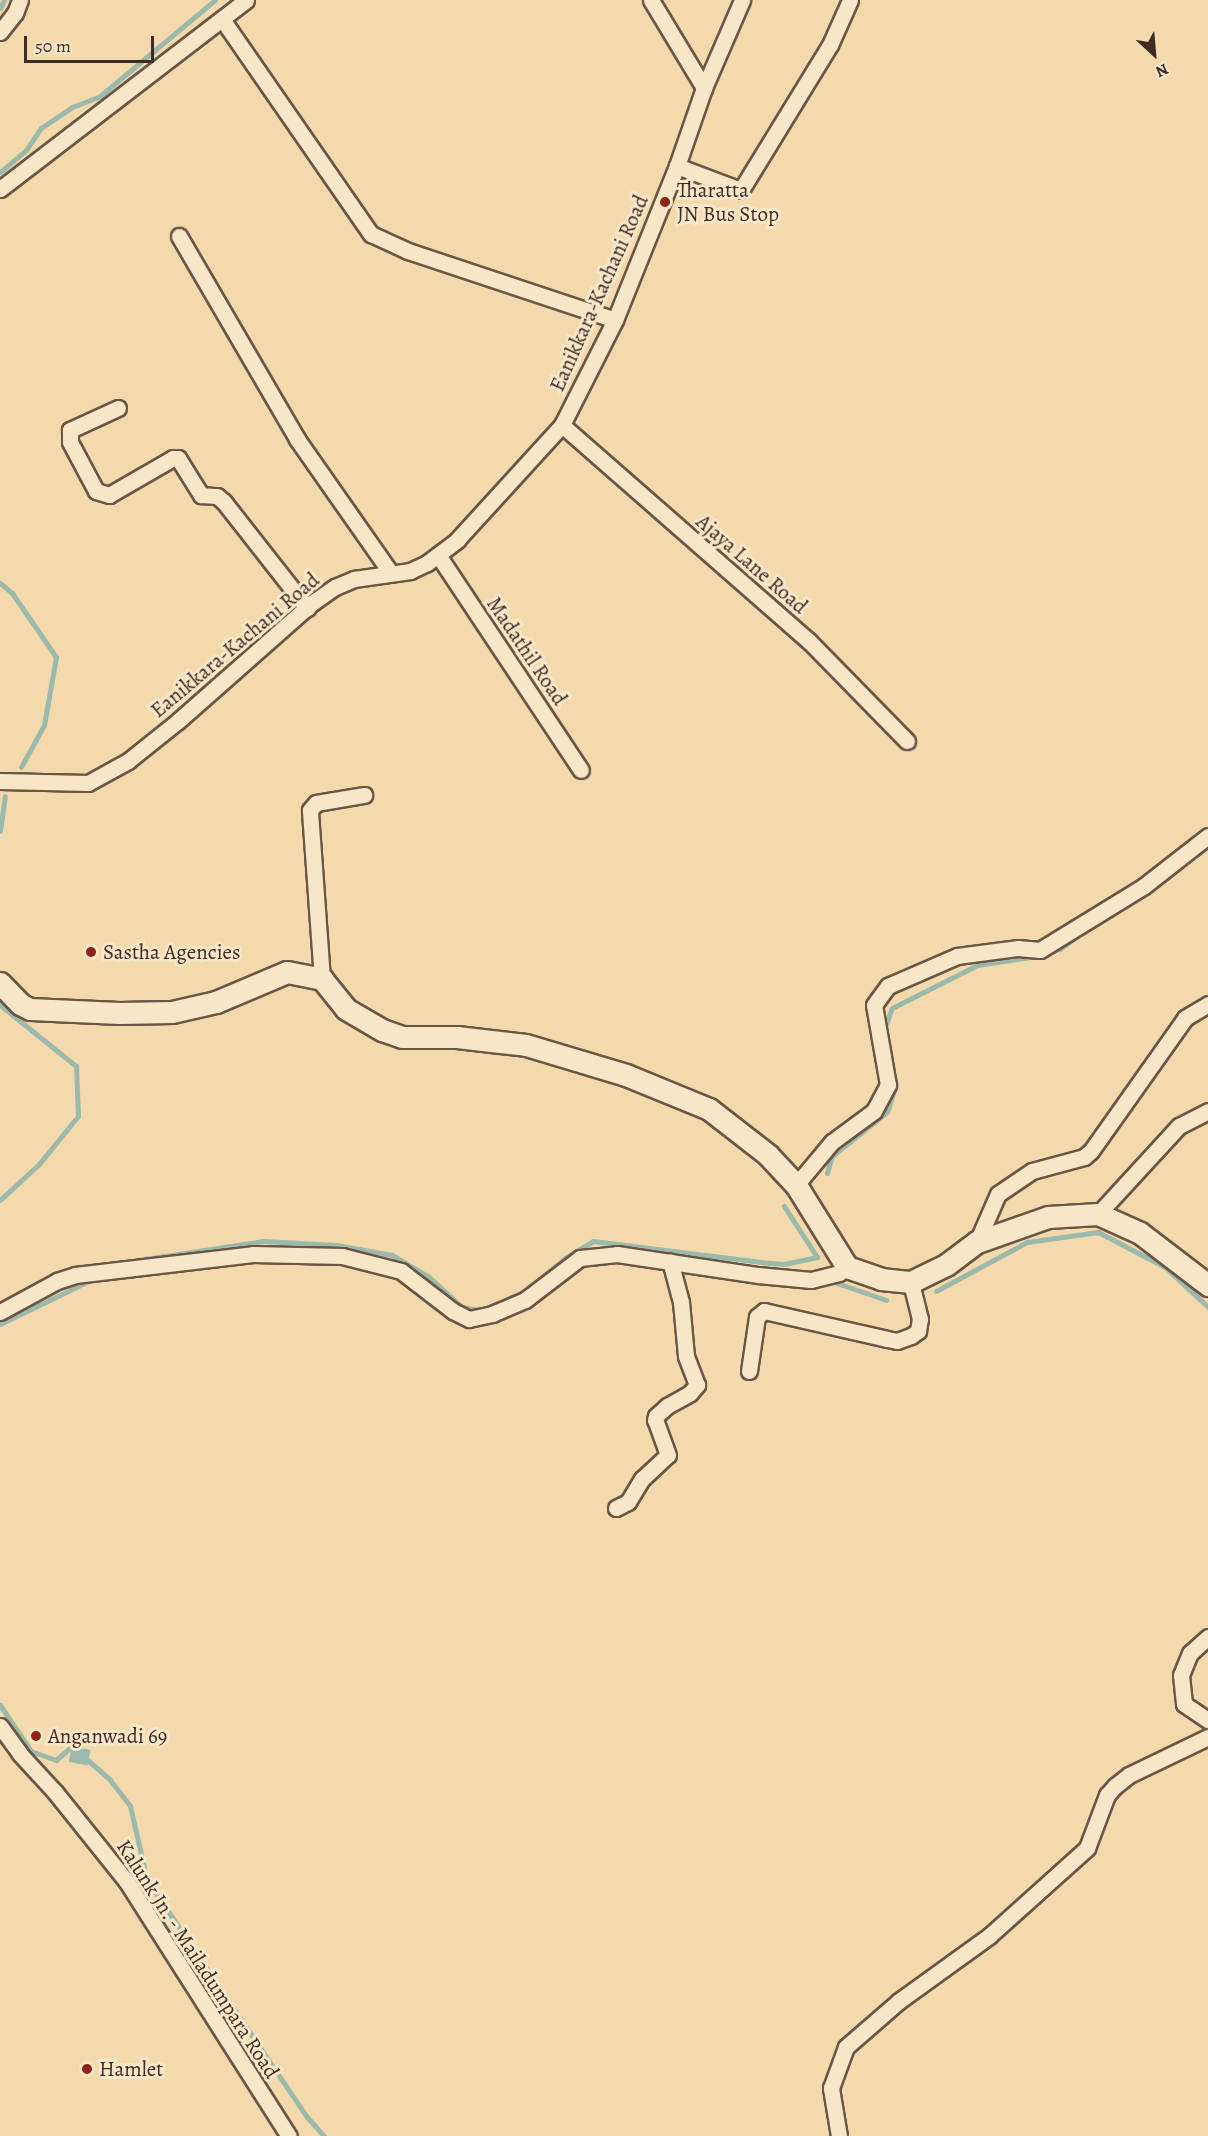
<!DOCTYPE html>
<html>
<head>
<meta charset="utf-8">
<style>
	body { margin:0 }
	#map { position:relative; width:1208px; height:2136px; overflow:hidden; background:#f3d9ab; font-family:Alegreya,serif }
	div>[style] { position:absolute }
	.water>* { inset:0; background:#9bbaac; transform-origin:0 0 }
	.stream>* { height:5px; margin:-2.5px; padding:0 2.5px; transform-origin:2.5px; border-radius:2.5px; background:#9bbaac }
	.roads { filter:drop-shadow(2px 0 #6b5645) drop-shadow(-2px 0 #6b5645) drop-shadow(0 2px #6b5645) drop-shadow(0 -2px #6b5645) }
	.minor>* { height:15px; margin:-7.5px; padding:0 7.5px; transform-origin:7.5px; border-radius:7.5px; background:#f7e6c8 }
	.secondary>* { height:21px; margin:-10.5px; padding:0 10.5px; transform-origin:10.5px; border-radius:10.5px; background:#f7e6c8 }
	.dots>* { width:16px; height:16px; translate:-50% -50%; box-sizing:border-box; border:3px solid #f7e6c8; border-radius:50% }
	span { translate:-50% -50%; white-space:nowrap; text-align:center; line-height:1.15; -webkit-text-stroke:6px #f7e6c8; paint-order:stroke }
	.poi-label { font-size:21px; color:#3e2b23 }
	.left { translate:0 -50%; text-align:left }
	.street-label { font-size:21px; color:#3e2b23 }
	.north { position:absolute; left:1124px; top:24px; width:60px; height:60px; -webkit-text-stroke:4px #f7e6c8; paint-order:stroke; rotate:154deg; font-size:16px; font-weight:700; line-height:24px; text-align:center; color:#3e2b23 }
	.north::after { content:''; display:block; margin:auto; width:21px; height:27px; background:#3e2b23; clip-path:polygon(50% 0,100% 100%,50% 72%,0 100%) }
	.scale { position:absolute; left:24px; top:36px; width:130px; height:27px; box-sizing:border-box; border:3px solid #3e2b23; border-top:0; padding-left:8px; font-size:18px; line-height:21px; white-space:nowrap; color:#3e2b23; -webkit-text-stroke:4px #f7e6c8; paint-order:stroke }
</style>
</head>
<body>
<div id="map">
	<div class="water">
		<div style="left:72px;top:1746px;width:19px;height:16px;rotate:12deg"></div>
	</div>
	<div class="stream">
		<div style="left:0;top:8px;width:9px;rotate:-63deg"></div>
		<div style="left:0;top:172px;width:34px;rotate:-40deg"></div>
		<div style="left:26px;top:150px;width:27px;rotate:-56deg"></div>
		<div style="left:41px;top:128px;width:37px;rotate:-34deg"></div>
		<div style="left:72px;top:107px;width:30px;rotate:-21deg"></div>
		<div style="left:100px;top:96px;width:150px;rotate:-39.9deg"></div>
		<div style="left:0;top:583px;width:16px;rotate:40deg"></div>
		<div style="left:12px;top:593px;width:78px;rotate:55.5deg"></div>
		<div style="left:56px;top:657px;width:69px;rotate:100deg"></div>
		<div style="left:44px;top:725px;width:48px;rotate:118.7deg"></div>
		<div style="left:0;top:831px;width:35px;rotate:-82deg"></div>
		<div style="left:1196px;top:855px;width:15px;rotate:-37deg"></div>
		<div style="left:1048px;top:952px;width:12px;rotate:-14deg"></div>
		<div style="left:1060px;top:949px;width:26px;rotate:-37deg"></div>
		<div style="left:0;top:1005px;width:97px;rotate:38.8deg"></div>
		<div style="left:76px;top:1066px;width:50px;rotate:87.7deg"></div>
		<div style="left:78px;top:1116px;width:62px;rotate:129.1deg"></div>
		<div style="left:39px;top:1164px;width:53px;rotate:137.3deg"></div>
		<div style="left:885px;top:1027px;width:20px;rotate:-70deg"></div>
		<div style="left:892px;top:1008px;width:95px;rotate:-26.8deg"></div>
		<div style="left:977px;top:965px;width:61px;rotate:-8.5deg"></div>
		<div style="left:827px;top:1173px;width:18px;rotate:-74deg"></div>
		<div style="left:832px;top:1156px;width:70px;rotate:-38.7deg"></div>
		<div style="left:887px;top:1112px;width:28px;rotate:-72deg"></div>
		<div style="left:896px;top:1085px;width:8px;rotate:-104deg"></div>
		<div style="left:138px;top:1260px;width:127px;rotate:-8.6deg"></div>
		<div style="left:264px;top:1241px;width:72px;rotate:3.2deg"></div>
		<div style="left:336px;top:1245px;width:57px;rotate:10.1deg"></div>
		<div style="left:392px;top:1255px;width:43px;rotate:30.7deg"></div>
		<div style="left:429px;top:1277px;width:45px;rotate:42.3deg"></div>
		<div style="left:462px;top:1307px;width:20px;rotate:9deg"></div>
		<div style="left:482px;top:1310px;width:47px;rotate:-23.8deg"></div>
		<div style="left:525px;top:1291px;width:52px;rotate:-39.5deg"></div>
		<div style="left:565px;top:1258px;width:33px;rotate:-31deg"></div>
		<div style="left:593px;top:1241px;width:178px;rotate:7.1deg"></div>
		<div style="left:770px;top:1263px;width:14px;rotate:4deg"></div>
		<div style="left:784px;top:1264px;width:34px;rotate:-12deg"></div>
		<div style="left:817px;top:1257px;width:61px;rotate:-122.9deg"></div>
		<div style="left:834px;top:1282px;width:55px;rotate:19.1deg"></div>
		<div style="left:936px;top:1291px;width:103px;rotate:-28.3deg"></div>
		<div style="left:1027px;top:1242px;width:72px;rotate:-8deg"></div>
		<div style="left:1098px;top:1232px;width:76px;rotate:27.6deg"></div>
		<div style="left:1165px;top:1267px;width:59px;rotate:42.9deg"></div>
		<div style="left:0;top:1324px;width:106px;rotate:-25.8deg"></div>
		<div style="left:0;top:1705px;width:55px;rotate:56deg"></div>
		<div style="left:31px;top:1751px;width:27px;rotate:20deg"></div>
		<div style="left:56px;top:1760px;width:21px;rotate:-41deg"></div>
		<div style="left:72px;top:1746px;width:4px;rotate:45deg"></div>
		<div style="left:84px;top:1757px;width:35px;rotate:41deg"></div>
		<div style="left:110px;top:1780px;width:33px;rotate:52deg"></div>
		<div style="left:130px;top:1806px;width:76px;rotate:77.1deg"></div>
		<div style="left:147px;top:1880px;width:286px;rotate:56deg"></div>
		<div style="left:307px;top:2117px;width:25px;rotate:48deg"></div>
	</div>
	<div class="roads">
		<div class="minor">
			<div style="left:651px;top:0;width:103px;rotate:58.9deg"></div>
			<div style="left:222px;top:19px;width:262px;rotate:55.3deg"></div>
			<div style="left:371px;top:234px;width:41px;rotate:24.7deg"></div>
			<div style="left:408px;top:251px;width:218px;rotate:18.4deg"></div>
			<div style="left:0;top:32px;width:24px;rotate:-52deg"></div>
			<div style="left:15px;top:13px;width:14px;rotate:-69deg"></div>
			<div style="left:677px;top:166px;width:68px;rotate:20.6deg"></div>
			<div style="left:741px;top:190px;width:170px;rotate:-58.5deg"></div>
			<div style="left:830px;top:45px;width:49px;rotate:-66deg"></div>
			<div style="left:0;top:189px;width:310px;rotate:-37.5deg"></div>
			<div style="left:179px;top:236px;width:235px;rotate:59.8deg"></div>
			<div style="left:297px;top:439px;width:164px;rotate:55deg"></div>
			<div style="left:118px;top:408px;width:53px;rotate:155.4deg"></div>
			<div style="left:70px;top:430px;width:12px;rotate:90deg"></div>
			<div style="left:70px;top:442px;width:55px;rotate:62deg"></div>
			<div style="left:96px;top:491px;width:14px;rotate:17deg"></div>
			<div style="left:109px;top:495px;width:74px;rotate:-30deg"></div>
			<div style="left:173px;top:458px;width:5px"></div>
			<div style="left:178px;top:458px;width:44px;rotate:58.1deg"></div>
			<div style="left:201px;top:495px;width:16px;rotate:4deg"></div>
			<div style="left:217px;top:496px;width:9px;rotate:41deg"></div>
			<div style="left:224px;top:502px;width:135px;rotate:51.9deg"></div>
			<div style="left:562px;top:425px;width:328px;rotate:41.2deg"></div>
			<div style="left:809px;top:641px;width:140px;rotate:45.6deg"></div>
			<div style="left:438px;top:555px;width:258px;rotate:56.4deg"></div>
			<div style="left:0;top:781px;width:88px;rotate:1.3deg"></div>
			<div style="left:88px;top:783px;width:46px;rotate:-28.8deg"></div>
			<div style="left:128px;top:761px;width:64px;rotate:-38.7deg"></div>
			<div style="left:178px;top:721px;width:179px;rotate:-41.4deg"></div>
			<div style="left:312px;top:603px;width:28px;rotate:-35deg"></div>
			<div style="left:335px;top:587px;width:21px;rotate:-23deg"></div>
			<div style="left:354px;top:579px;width:57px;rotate:-8.1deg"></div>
			<div style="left:410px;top:571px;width:19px;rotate:-25deg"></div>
			<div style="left:427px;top:563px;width:38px;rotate:-37deg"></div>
			<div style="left:457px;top:540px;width:156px;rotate:-47.6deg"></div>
			<div style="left:562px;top:425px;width:118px;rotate:-63.2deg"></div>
			<div style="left:615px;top:320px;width:166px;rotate:-68.1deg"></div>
			<div style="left:677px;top:166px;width:83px;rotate:-70.9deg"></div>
			<div style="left:704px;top:88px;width:96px;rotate:-66.6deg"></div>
			<div style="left:322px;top:979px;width:169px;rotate:-94.1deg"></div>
			<div style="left:310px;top:810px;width:9px;rotate:-49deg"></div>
			<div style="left:316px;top:803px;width:49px;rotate:-9.5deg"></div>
			<div style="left:796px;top:1185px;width:56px;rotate:-50.1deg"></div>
			<div style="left:832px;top:1142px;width:52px;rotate:-36.4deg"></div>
			<div style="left:874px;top:1111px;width:30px;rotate:-62deg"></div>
			<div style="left:888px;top:1085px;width:81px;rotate:-99.9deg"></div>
			<div style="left:874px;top:1005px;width:24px;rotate:-54deg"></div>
			<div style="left:888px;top:986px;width:75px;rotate:-23.5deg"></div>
			<div style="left:957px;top:956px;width:62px;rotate:-7.5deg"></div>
			<div style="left:1018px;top:948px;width:22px;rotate:5deg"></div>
			<div style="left:1040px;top:950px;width:122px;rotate:-31.6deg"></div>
			<div style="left:1144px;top:886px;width:81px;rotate:-38deg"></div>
			<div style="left:1098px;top:1214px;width:120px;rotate:-47.4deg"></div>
			<div style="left:1179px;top:1126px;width:33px;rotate:-27deg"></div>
			<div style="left:977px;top:1242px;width:52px;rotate:-66.4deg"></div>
			<div style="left:998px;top:1194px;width:41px;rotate:-34.1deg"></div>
			<div style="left:1032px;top:1171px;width:54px;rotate:-15.1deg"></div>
			<div style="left:1084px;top:1157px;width:9px;rotate:-41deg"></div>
			<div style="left:1091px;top:1151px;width:163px;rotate:-54.7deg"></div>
			<div style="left:1185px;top:1018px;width:27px;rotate:-31deg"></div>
			<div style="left:0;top:1312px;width:65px;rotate:-28.5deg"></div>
			<div style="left:57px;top:1281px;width:19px;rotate:-18deg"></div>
			<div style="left:75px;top:1275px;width:179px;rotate:-6.7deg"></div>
			<div style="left:253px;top:1254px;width:89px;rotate:1.3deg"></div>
			<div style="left:342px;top:1256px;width:61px;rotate:14.3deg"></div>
			<div style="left:401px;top:1271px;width:66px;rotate:37.6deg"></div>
			<div style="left:453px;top:1311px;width:18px;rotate:27deg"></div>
			<div style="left:469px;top:1319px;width:24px;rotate:-12deg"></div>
			<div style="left:492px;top:1314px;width:36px;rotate:-23deg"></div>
			<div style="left:525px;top:1300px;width:69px;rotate:-37.4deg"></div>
			<div style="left:580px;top:1258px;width:37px;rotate:-6deg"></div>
			<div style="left:617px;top:1254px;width:143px;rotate:8.5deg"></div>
			<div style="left:758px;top:1275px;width:53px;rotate:5.4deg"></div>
			<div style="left:811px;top:1280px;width:29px;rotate:-14deg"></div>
			<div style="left:839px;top:1273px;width:10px;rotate:-37deg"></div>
			<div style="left:749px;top:1371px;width:55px;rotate:-81.6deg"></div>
			<div style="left:757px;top:1317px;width:9px;rotate:-41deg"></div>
			<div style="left:764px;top:1311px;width:126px;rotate:12.8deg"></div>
			<div style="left:887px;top:1339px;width:10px;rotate:11deg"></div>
			<div style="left:897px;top:1341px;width:15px;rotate:-20deg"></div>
			<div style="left:911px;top:1336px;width:9px;rotate:-36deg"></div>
			<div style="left:918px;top:1331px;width:12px;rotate:-81deg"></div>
			<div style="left:920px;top:1319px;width:38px;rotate:-104deg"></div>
			<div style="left:616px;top:1508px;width:13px;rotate:-27deg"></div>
			<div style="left:628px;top:1502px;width:27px;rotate:-59deg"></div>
			<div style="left:642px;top:1479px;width:35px;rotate:-43deg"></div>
			<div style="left:668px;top:1455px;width:37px;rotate:-110deg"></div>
			<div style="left:655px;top:1420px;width:4px;rotate:-76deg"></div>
			<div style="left:656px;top:1416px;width:15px;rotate:-42deg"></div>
			<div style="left:667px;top:1406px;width:26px;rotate:-29deg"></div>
			<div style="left:690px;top:1393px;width:11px;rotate:-49deg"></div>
			<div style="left:697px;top:1385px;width:31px;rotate:-111deg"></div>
			<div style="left:686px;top:1356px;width:54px;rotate:-95.3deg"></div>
			<div style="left:681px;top:1302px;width:42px;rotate:-105deg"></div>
			<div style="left:1208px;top:1637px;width:24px;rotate:138deg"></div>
			<div style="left:1190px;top:1653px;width:24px;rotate:112deg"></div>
			<div style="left:1181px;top:1675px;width:29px;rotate:84deg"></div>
			<div style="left:1184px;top:1704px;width:29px;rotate:34deg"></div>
			<div style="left:0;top:1726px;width:34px;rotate:54deg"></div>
			<div style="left:20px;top:1754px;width:52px;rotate:47.4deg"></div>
			<div style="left:55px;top:1792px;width:115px;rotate:51.3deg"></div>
			<div style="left:127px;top:1882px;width:301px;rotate:57.5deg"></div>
			<div style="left:839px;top:2136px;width:49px;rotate:-99.5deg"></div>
			<div style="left:831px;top:2088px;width:44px;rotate:-69.9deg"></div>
			<div style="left:846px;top:2047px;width:70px;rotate:-41deg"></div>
			<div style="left:899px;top:2001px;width:111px;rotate:-35.8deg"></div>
			<div style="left:989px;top:1936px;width:132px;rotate:-41.9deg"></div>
			<div style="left:1087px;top:1848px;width:57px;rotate:-69.3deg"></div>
			<div style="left:1107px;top:1795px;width:12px;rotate:-48deg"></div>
			<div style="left:1115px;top:1786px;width:18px;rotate:-38deg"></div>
			<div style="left:1129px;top:1775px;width:88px;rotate:-25.7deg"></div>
		</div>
		<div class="secondary">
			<div style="left:0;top:983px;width:29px;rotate:46deg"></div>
			<div style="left:20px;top:1004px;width:11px;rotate:27deg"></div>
			<div style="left:30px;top:1009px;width:89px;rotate:2.6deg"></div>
			<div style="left:119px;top:1013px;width:53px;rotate:-1.1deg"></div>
			<div style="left:172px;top:1012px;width:45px;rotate:-12.8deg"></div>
			<div style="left:216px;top:1002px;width:77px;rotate:-22.9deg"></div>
			<div style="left:287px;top:972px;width:36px;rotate:11deg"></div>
			<div style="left:322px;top:979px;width:38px;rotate:51deg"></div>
			<div style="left:346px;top:1009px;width:42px;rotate:30.3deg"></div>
			<div style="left:382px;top:1030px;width:21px;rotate:19deg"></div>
			<div style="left:402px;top:1037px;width:55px"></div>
			<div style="left:457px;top:1037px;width:69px;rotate:6.6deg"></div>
			<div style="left:526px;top:1045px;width:104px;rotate:16.7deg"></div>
			<div style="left:626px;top:1075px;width:90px;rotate:22.3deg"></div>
			<div style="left:709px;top:1109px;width:75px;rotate:37.9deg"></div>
			<div style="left:768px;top:1155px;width:41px;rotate:47deg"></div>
			<div style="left:796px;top:1185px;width:97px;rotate:58.1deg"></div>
			<div style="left:847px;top:1267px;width:36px;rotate:19deg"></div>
			<div style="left:881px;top:1279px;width:30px;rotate:6deg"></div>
			<div style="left:911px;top:1282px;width:39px;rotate:-26deg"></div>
			<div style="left:946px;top:1265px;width:39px;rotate:-37deg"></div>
			<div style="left:977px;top:1242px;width:75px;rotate:-19.4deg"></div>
			<div style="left:1048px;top:1217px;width:50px;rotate:-3.4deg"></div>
			<div style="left:1098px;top:1214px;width:46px;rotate:24.3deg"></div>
			<div style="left:1140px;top:1233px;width:86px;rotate:37.4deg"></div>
		</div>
	</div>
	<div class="dots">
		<div style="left:665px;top:202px;background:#8f2418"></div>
		<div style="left:91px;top:952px;background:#8f2418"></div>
		<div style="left:36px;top:1736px;background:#8f2418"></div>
		<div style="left:87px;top:2069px;background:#8f2418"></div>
	</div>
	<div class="poi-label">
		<span class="left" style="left:677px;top:202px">Tharatta<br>JN Bus Stop</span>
		<span class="left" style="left:103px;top:952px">Sastha Agencies</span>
		<span class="left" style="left:48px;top:1736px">Anganwadi 69</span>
		<span class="left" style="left:99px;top:2069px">Hamlet</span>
	</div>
	<div class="street-label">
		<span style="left:599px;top:293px;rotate:-66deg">Eanikkara-Kachani Road</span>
		<span style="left:752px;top:564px;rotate:41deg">Ajaya Lane Road</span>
		<span style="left:235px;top:645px;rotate:-40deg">Eanikkara-Kachani Road</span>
		<span style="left:527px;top:651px;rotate:56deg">Madathil Road</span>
		<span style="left:198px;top:1959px;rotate:57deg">Kalunk Jn. - Mailadumpara Road</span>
	</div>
	<div class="north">N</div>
	<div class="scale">50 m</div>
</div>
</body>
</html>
